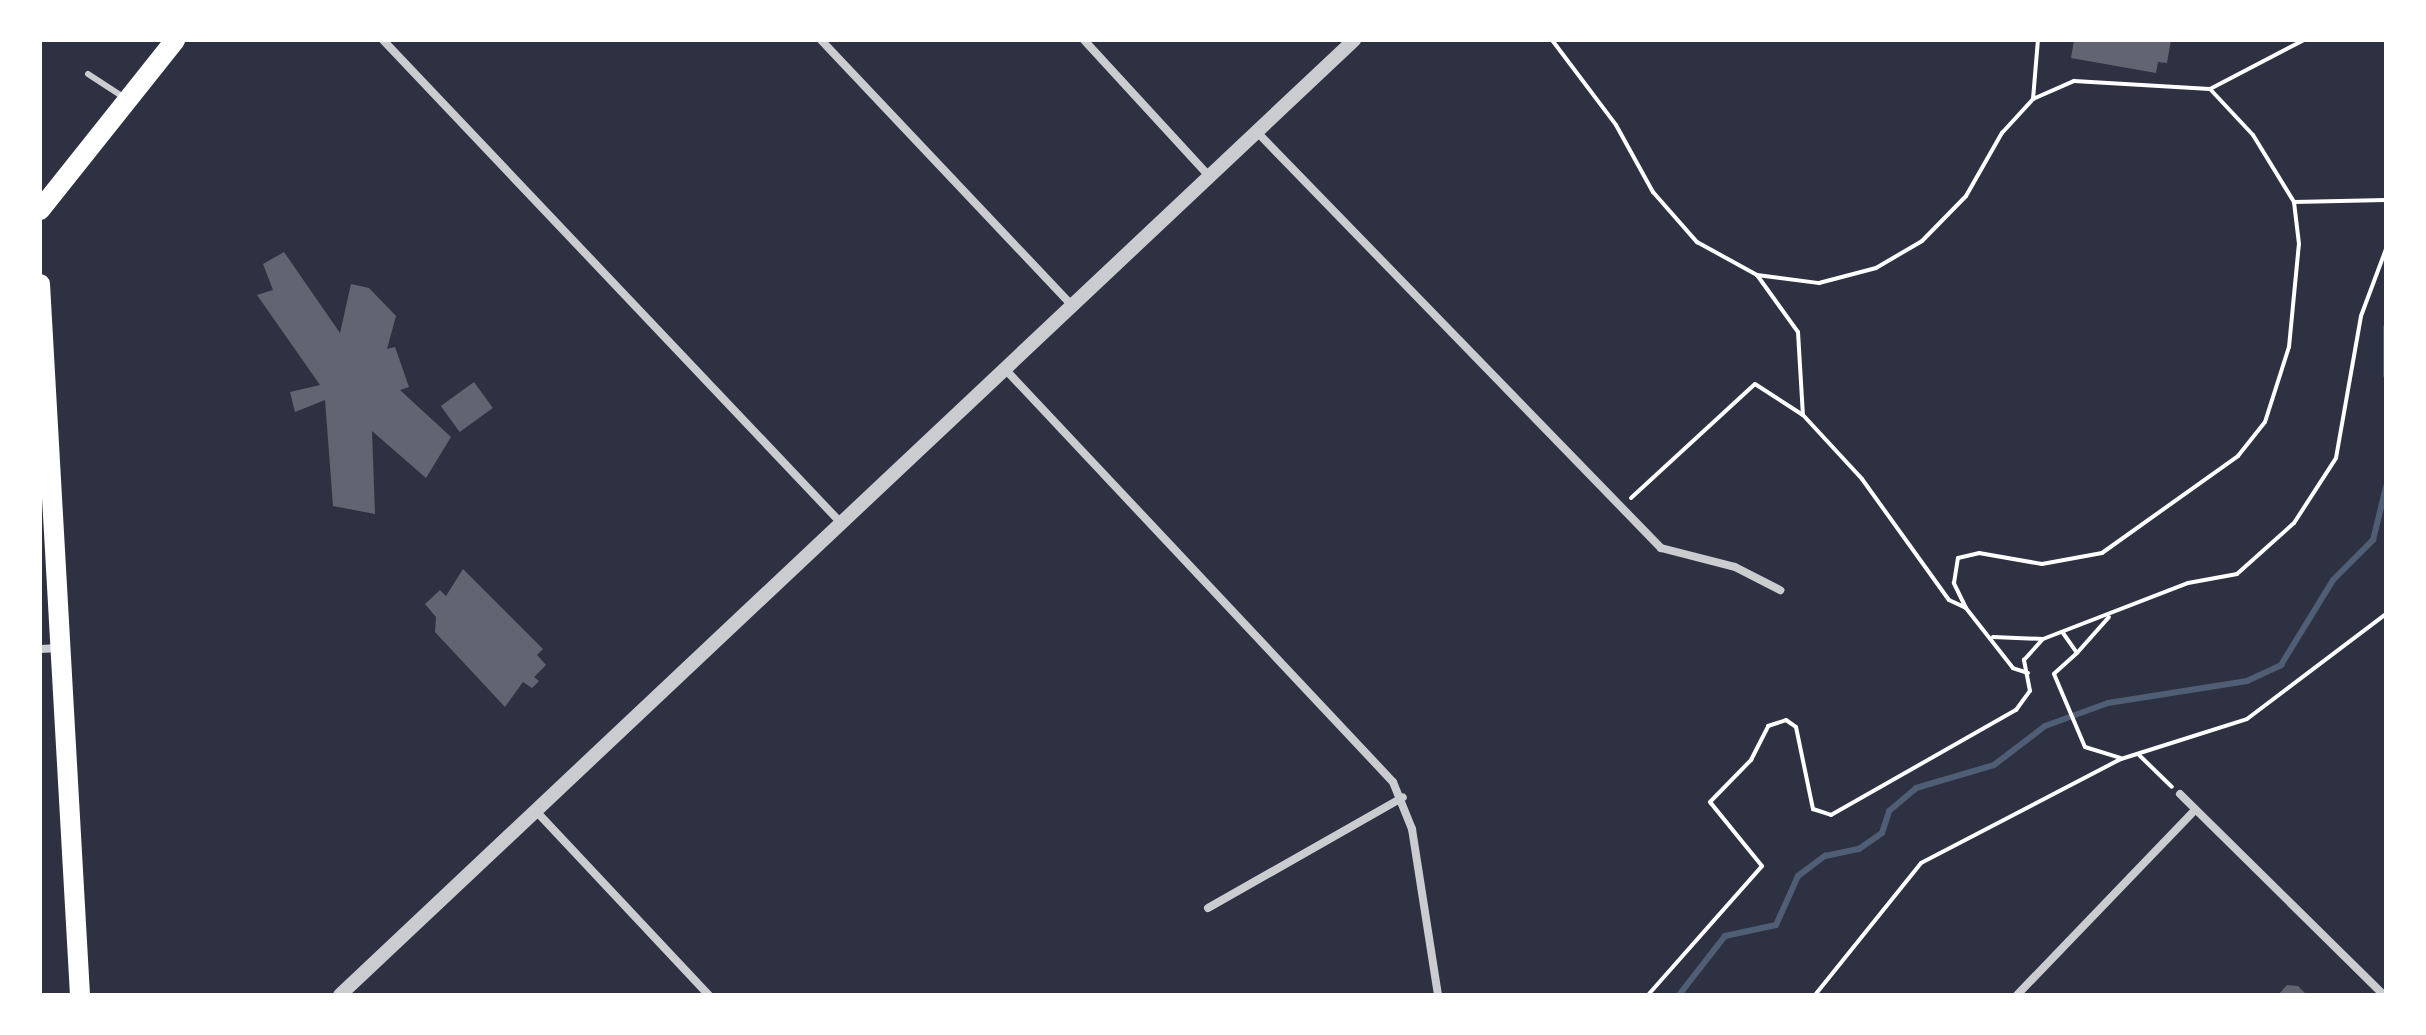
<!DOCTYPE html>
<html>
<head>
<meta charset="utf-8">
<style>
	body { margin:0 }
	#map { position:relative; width:2426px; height:1035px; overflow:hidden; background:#2d3142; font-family:Inter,sans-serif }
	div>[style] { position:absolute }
	.stream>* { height:6px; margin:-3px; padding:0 3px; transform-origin:3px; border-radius:3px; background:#4f5d75 }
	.building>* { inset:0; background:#626471; transform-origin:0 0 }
	.path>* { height:4px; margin:-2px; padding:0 2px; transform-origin:2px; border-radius:2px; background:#fff }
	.service>* { height:6px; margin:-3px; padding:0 3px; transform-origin:3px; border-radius:3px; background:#caccd0 }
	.minor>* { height:8px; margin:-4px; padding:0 4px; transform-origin:4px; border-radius:4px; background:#caccd0 }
	.tertiary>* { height:14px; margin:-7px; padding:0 7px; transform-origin:7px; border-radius:7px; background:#caccd0 }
	.primary>* { height:20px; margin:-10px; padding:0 10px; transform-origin:10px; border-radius:10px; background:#fff }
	span { translate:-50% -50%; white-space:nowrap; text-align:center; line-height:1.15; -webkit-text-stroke:6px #fff; paint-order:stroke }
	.frame { position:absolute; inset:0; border:42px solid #fff; pointer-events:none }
</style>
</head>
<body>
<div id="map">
	<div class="stream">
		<div style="left:2386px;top:327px;width:48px;rotate:90deg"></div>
		<div style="left:1679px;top:995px;width:75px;rotate:-52.1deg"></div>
		<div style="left:1725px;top:936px;width:52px;rotate:-12.2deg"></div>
		<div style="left:1776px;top:925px;width:54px;rotate:-65.8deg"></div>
		<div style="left:1798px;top:876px;width:34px;rotate:-37deg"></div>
		<div style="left:1825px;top:856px;width:35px;rotate:-12deg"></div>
		<div style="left:1859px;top:849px;width:28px;rotate:-35deg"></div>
		<div style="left:1882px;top:833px;width:23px;rotate:-72deg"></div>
		<div style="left:1889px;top:811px;width:35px;rotate:-40deg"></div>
		<div style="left:1916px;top:788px;width:81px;rotate:-16.4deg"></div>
		<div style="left:1994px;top:765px;width:64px;rotate:-37.4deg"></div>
		<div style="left:2045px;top:726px;width:67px;rotate:-20.1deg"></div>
		<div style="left:2108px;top:703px;width:141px;rotate:-9deg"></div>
		<div style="left:2247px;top:681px;width:38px;rotate:-25deg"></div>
		<div style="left:2281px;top:665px;width:100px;rotate:-58.5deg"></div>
		<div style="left:2333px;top:580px;width:57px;rotate:-45deg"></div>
		<div style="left:2373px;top:540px;width:55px;rotate:-76.2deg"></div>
	</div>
	<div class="building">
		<div style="clip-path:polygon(2074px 40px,2171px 40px,2167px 63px,2158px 62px,2156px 73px,2071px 58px)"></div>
		<div style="clip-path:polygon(284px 252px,340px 333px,351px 284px,369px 288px,396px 316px,387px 349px,395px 347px,409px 387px,400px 390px,451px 437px,426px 478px,372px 431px,375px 514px,333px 506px,325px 400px,295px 412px,290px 392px,320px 385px,257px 295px,273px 290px,263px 264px)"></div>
		<div style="left:474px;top:382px;width:32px;height:41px;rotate:54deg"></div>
		<div style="clip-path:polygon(463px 569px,543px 649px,537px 655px,546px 665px,534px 677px,539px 681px,532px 688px,523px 682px,505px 707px,435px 632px,436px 617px,425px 604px,440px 590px,446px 596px)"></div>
		<div style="clip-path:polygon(2287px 985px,2298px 986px,2307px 995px,2278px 995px)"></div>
	</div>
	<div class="path">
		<div style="left:1552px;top:40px;width:106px;rotate:53deg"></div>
		<div style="left:1616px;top:125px;width:77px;rotate:61.1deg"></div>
		<div style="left:1653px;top:192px;width:67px;rotate:48.7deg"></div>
		<div style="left:1697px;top:242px;width:68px;rotate:28.8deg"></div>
		<div style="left:1757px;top:275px;width:63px;rotate:7.4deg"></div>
		<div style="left:1819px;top:283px;width:59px;rotate:-14.7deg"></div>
		<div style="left:1876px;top:268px;width:53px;rotate:-30.4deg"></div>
		<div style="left:1922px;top:241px;width:63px;rotate:-45.6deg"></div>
		<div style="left:1966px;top:196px;width:73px;rotate:-60.3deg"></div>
		<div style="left:2002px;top:133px;width:46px;rotate:-47.6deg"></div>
		<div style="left:2033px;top:99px;width:45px;rotate:-23.7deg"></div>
		<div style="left:2074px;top:81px;width:136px;rotate:3.4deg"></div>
		<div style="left:2304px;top:40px;width:106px;rotate:152.5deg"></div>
		<div style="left:2210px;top:89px;width:63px;rotate:46.9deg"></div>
		<div style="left:2253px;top:135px;width:79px;rotate:58.5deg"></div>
		<div style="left:2294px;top:202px;width:92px;rotate:-1.2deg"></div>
		<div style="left:2033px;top:99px;width:59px;rotate:-85.2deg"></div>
		<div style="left:1757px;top:275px;width:70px;rotate:54.3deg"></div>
		<div style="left:1798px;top:332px;width:83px;rotate:86.6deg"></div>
		<div style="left:1803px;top:415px;width:87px;rotate:47.3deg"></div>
		<div style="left:1862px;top:479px;width:149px;rotate:54.3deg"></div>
		<div style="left:1949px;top:600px;width:17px;rotate:25deg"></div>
		<div style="left:1631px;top:498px;width:168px;rotate:-42.6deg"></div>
		<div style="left:1755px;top:384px;width:57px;rotate:32.9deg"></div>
		<div style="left:2063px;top:633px;width:24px;rotate:55deg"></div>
		<div style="left:2077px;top:653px;width:31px;rotate:138deg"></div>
		<div style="left:2054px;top:674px;width:79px;rotate:67deg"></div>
		<div style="left:2085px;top:747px;width:37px;rotate:17deg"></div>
		<div style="left:1993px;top:637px;width:50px;rotate:2.3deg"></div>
		<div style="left:2077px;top:653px;width:48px;rotate:-48.4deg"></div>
		<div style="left:2028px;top:673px;width:16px;rotate:-162deg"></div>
		<div style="left:2013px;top:668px;width:76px;rotate:-128.1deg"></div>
		<div style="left:1966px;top:608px;width:28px;rotate:-116deg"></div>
		<div style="left:1954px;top:583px;width:25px;rotate:-81deg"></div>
		<div style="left:1958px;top:558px;width:22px;rotate:-13deg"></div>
		<div style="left:1979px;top:553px;width:64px;rotate:9.9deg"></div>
		<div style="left:2042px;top:564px;width:61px;rotate:-10.4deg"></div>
		<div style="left:2102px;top:553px;width:167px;rotate:-35.5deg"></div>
		<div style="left:2238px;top:456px;width:43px;rotate:-51.5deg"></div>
		<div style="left:2265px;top:422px;width:79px;rotate:-72.3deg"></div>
		<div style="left:2289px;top:347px;width:103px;rotate:-84.5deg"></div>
		<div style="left:2299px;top:244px;width:42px;rotate:-96.8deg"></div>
		<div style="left:2138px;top:754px;width:47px;rotate:44.1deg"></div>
		<div style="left:1648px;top:995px;width:172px;rotate:-48.5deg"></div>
		<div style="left:1762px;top:866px;width:82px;rotate:-129.1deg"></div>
		<div style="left:1710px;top:802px;width:59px;rotate:-45.7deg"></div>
		<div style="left:1751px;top:760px;width:38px;rotate:-63deg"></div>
		<div style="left:1768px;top:726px;width:19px;rotate:-18deg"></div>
		<div style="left:1786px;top:720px;width:12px;rotate:35deg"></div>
		<div style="left:1796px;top:727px;width:84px;rotate:78.3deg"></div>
		<div style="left:1813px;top:809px;width:19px;rotate:18deg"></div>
		<div style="left:1831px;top:815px;width:213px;rotate:-29.6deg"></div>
		<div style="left:2016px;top:710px;width:24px;rotate:-54deg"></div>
		<div style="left:2030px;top:691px;width:32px;rotate:-101deg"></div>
		<div style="left:2024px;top:660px;width:28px;rotate:-48deg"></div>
		<div style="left:2043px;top:639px;width:155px;rotate:-21.1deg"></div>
		<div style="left:2188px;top:583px;width:50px;rotate:-10.4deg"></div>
		<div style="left:2237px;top:574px;width:76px;rotate:-41.8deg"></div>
		<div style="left:2294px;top:523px;width:77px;rotate:-57.1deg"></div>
		<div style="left:2336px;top:458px;width:144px;rotate:-80deg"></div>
		<div style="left:2361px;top:316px;width:72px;rotate:-69.5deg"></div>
		<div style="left:1815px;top:995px;width:169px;rotate:-51.2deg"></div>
		<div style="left:1921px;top:863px;width:225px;rotate:-27.5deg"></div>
		<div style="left:2121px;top:759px;width:132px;rotate:-17.6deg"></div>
		<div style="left:2247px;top:719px;width:174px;rotate:-37.1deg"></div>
	</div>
	<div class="service">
		<div style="left:88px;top:74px;width:44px;rotate:33deg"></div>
	</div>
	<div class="minor">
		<div style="left:383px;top:40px;width:666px;rotate:46.52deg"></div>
		<div style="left:821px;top:40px;width:365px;rotate:46.6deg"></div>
		<div style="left:1084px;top:40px;width:185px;rotate:47.4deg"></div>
		<div style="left:1257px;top:132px;width:580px;rotate:45.84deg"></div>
		<div style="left:1661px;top:548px;width:76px;rotate:14.4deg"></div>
		<div style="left:1735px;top:567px;width:51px;rotate:27.1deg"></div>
		<div style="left:1004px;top:368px;width:568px;rotate:46.78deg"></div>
		<div style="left:1393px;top:782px;width:51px;rotate:68deg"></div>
		<div style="left:1412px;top:829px;width:168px;rotate:81.1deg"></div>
		<div style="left:40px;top:649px;width:20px;rotate:-3deg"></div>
		<div style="left:2180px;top:794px;width:286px;rotate:44.6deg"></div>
		<div style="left:535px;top:810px;width:254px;rotate:46.8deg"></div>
		<div style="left:1208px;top:908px;width:224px;rotate:-29.6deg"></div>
		<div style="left:2017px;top:995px;width:257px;rotate:-46.1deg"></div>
	</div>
	<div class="tertiary">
		<div style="left:340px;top:995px;width:1393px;rotate:-43.28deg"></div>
	</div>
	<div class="primary">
		<div style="left:40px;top:210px;width:217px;rotate:-51.5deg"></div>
		<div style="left:40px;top:284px;width:712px;rotate:86.78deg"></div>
	</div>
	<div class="frame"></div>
</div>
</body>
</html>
